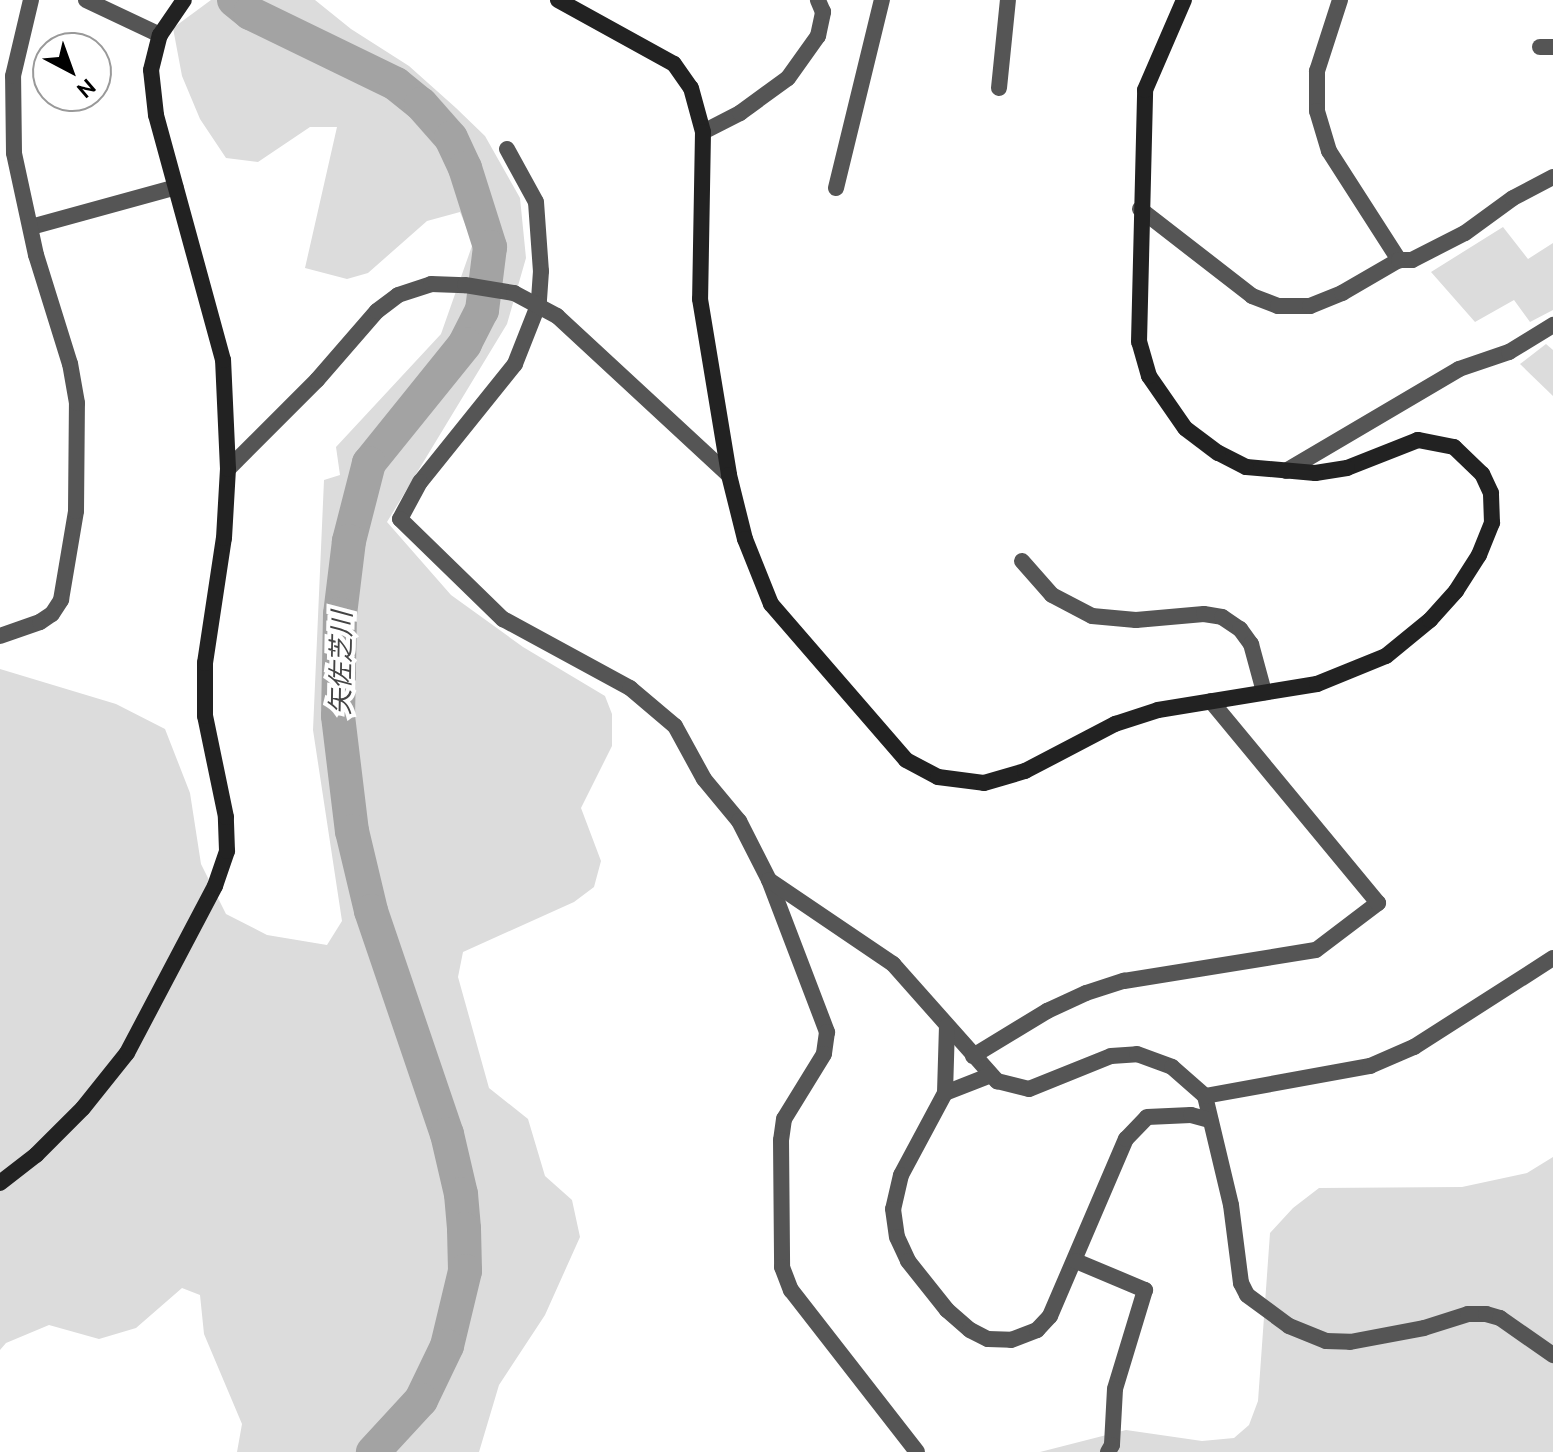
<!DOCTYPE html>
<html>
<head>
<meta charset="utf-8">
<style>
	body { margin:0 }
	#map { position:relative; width:1553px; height:1452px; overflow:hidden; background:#fff; font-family:Ubuntu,"Noto Sans JP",sans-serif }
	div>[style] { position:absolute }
	.green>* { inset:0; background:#dcdcdc }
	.river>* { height:34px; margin:-17px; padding:0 17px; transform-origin:17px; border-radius:17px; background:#a3a3a3 }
	.street>* { height:16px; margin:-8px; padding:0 8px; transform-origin:8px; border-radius:8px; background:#555 }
	.secondary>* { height:16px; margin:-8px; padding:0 8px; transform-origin:8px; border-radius:8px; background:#222 }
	span { translate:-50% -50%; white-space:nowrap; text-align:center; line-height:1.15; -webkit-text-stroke:8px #fff; paint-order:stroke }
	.water-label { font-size:26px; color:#444; font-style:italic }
	.north { position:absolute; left:32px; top:32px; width:80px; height:80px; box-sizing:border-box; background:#fff; border:2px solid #999; border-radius:50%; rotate:139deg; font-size:22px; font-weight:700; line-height:32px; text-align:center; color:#000 }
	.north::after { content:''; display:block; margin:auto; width:28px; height:36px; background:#000; clip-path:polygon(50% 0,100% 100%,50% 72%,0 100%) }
</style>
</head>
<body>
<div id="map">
	<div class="green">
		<div style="clip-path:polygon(211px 0,315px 0,351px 29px,409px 66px,456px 108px,485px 136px,520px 198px,526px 258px,507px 324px,387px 522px,451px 595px,523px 647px,605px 696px,612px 714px,612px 746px,581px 808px,601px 861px,594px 887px,574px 902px,463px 952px,458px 977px,489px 1088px,528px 1119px,545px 1176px,572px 1200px,580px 1237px,545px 1315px,499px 1385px,479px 1452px,237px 1452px,242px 1424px,204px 1334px,200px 1295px,182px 1288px,136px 1328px,99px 1339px,49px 1325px,6px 1343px,0 1350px,0 669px,116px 704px,165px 729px,190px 793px,201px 864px,226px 914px,267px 935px,327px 945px,342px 921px,313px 730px,324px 480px,340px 475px,336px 447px,441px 334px,473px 243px,460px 212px,427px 221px,368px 273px,347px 279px,305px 268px,337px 127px,310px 127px,258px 162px,226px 158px,200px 119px,182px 76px,173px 28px)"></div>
		<div style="clip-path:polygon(1503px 227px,1528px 259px,1553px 243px,1553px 310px,1530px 322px,1514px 300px,1475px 322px,1431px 272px)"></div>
		<div style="clip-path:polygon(1546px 344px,1553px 350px,1553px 396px,1520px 364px)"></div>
		<div style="clip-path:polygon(1553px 1157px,1553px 1452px,1040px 1452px,1126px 1430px,1202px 1441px,1234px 1438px,1249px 1425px,1258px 1401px,1270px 1233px,1293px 1208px,1319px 1188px,1462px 1187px,1527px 1173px)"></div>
	</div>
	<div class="river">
		<div style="left:234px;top:0;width:21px;rotate:39deg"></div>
		<div style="left:250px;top:13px;width:162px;rotate:25.9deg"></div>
		<div style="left:396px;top:84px;width:32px;rotate:39deg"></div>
		<div style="left:421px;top:104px;width:45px;rotate:48.6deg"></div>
		<div style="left:451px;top:138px;width:33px;rotate:65deg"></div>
		<div style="left:465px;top:168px;width:83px;rotate:72.4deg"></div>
		<div style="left:490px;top:247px;width:64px;rotate:97.2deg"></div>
		<div style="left:482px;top:310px;width:38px;rotate:117deg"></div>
		<div style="left:465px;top:344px;width:153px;rotate:128.9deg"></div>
		<div style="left:369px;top:463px;width:81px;rotate:104.4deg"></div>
		<div style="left:349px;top:541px;width:74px;rotate:97deg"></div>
		<div style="left:340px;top:614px;width:102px;rotate:91.1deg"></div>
		<div style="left:338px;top:716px;width:116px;rotate:83.1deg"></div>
		<div style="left:352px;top:831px;width:82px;rotate:76.6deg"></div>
		<div style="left:371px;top:911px;width:236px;rotate:71.2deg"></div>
		<div style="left:447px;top:1134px;width:62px;rotate:76.9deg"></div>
		<div style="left:461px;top:1194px;width:35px;rotate:85deg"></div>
		<div style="left:464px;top:1229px;width:42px;rotate:88.6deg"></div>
		<div style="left:465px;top:1271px;width:77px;rotate:103.5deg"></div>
		<div style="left:447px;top:1346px;width:60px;rotate:115.7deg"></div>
		<div style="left:421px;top:1400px;width:71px;rotate:132.7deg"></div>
	</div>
	<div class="street">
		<div style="left:86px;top:0;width:82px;rotate:25.3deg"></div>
		<div style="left:1340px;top:0;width:75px;rotate:107.9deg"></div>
		<div style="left:1317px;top:71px;width:40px;rotate:90deg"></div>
		<div style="left:1317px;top:111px;width:42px;rotate:73.3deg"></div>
		<div style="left:1329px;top:151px;width:130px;rotate:57.3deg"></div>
		<div style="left:1540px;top:47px;width:13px"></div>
		<div style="left:999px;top:88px;width:88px;rotate:-84.2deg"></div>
		<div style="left:703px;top:132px;width:42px;rotate:-27.2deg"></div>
		<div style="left:740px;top:113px;width:59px;rotate:-36.1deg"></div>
		<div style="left:788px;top:78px;width:52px;rotate:-54.5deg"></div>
		<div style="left:818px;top:36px;width:25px;rotate:-78deg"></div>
		<div style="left:823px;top:12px;width:13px;rotate:-113deg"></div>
		<div style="left:507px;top:149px;width:60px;rotate:61.3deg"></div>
		<div style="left:536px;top:202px;width:69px;rotate:85.9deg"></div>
		<div style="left:541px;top:271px;width:32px;rotate:94deg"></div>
		<div style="left:539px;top:303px;width:66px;rotate:111.5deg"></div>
		<div style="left:515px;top:364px;width:151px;rotate:128.8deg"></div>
		<div style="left:420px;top:482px;width:42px;rotate:118.4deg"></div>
		<div style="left:400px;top:519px;width:144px;rotate:44.2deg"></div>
		<div style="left:503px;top:619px;width:145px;rotate:28.5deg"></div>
		<div style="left:630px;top:688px;width:59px;rotate:40.2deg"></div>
		<div style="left:675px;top:726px;width:60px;rotate:61.3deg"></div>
		<div style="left:704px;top:779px;width:55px;rotate:50.2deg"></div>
		<div style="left:739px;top:821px;width:66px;rotate:63deg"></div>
		<div style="left:769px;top:880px;width:163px;rotate:69.1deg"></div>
		<div style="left:827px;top:1032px;width:22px;rotate:98deg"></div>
		<div style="left:824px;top:1054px;width:76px;rotate:121.6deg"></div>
		<div style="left:784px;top:1119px;width:21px;rotate:98deg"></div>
		<div style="left:781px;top:1140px;width:127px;rotate:89.5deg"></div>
		<div style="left:782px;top:1267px;width:25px;rotate:69deg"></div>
		<div style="left:791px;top:1290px;width:205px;rotate:52.1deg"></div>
		<div style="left:836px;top:188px;width:194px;rotate:-76.3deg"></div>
		<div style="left:1140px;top:209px;width:142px;rotate:37.8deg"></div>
		<div style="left:1252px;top:296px;width:28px;rotate:21deg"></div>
		<div style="left:1278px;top:306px;width:32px"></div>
		<div style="left:1310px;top:306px;width:35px;rotate:-22deg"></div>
		<div style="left:1342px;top:293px;width:66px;rotate:-30.1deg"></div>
		<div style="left:1399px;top:260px;width:13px"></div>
		<div style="left:1412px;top:260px;width:59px;rotate:-27deg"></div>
		<div style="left:1465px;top:233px;width:59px;rotate:-36.1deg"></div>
		<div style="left:1513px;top:198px;width:45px;rotate:-27.7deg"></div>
		<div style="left:31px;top:227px;width:150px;rotate:-15.4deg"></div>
		<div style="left:228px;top:469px;width:126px;rotate:-45deg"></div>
		<div style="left:317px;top:380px;width:91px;rotate:-49deg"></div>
		<div style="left:377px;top:311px;width:26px;rotate:-37deg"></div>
		<div style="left:398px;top:295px;width:35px;rotate:-18deg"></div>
		<div style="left:431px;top:284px;width:34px;rotate:2deg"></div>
		<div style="left:465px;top:285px;width:50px;rotate:9.3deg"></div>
		<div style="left:514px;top:293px;width:49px;rotate:28.1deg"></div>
		<div style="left:557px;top:316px;width:234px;rotate:42.8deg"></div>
		<div style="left:1286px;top:471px;width:201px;rotate:-30.5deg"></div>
		<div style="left:1459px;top:369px;width:53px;rotate:-18.8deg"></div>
		<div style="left:1509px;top:352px;width:52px;rotate:-31.5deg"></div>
		<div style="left:1022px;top:561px;width:45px;rotate:48.6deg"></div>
		<div style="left:1052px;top:595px;width:45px;rotate:27.7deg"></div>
		<div style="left:1092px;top:616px;width:44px;rotate:5.2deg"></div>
		<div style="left:1136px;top:620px;width:68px;rotate:-5deg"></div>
		<div style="left:1204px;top:614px;width:18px;rotate:9deg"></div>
		<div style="left:1222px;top:617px;width:22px;rotate:34deg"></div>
		<div style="left:1240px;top:629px;width:19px;rotate:54deg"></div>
		<div style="left:1251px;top:644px;width:50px;rotate:74.8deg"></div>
		<div style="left:0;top:636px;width:42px;rotate:-19.3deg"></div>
		<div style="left:40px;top:622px;width:14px;rotate:-34deg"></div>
		<div style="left:52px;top:614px;width:17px;rotate:-57deg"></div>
		<div style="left:61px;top:600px;width:90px;rotate:-80.4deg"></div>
		<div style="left:76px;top:511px;width:108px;rotate:-89.5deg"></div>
		<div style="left:77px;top:403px;width:40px;rotate:-100deg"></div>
		<div style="left:70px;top:364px;width:114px;rotate:-107.3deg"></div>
		<div style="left:36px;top:255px;width:104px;rotate:-102.2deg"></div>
		<div style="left:14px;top:153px;width:77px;rotate:-90.7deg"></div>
		<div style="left:13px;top:76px;width:78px;rotate:-76.7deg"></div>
		<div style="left:769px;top:880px;width:150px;rotate:34.1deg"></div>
		<div style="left:893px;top:964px;width:157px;rotate:48.4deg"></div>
		<div style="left:997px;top:1081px;width:33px;rotate:14deg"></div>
		<div style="left:1029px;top:1089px;width:88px;rotate:-21.9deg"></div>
		<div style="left:1111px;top:1056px;width:26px;rotate:-4deg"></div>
		<div style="left:1137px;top:1054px;width:37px;rotate:20deg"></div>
		<div style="left:1172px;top:1067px;width:44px;rotate:41.3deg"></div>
		<div style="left:1205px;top:1096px;width:112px;rotate:76.6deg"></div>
		<div style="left:1231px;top:1205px;width:79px;rotate:82.7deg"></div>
		<div style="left:1241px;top:1283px;width:13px;rotate:63deg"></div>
		<div style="left:1247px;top:1295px;width:52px;rotate:36.4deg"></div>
		<div style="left:1289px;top:1326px;width:40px;rotate:22deg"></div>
		<div style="left:1326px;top:1341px;width:24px;rotate:2deg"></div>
		<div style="left:1350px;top:1342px;width:75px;rotate:-10.7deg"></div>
		<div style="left:1424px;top:1328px;width:46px;rotate:-17.7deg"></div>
		<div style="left:1468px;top:1314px;width:18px"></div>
		<div style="left:1486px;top:1314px;width:15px;rotate:16deg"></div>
		<div style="left:1500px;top:1318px;width:65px;rotate:34.9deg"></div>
		<div style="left:973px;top:1056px;width:87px;rotate:-31.3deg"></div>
		<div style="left:1047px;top:1011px;width:43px;rotate:-24.8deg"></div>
		<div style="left:1086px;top:993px;width:40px;rotate:-18deg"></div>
		<div style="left:1124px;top:981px;width:194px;rotate:-9.2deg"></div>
		<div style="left:1316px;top:950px;width:78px;rotate:-37.2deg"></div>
		<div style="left:1378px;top:903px;width:262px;rotate:-129.6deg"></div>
		<div style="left:991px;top:1075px;width:49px;rotate:158.6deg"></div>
		<div style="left:945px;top:1093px;width:93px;rotate:118.2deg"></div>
		<div style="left:901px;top:1175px;width:35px;rotate:103deg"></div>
		<div style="left:893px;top:1209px;width:28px;rotate:82deg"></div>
		<div style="left:897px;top:1237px;width:26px;rotate:65deg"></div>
		<div style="left:908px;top:1261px;width:63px;rotate:51.5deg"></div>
		<div style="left:947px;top:1310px;width:30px;rotate:41deg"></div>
		<div style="left:970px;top:1330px;width:20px;rotate:27deg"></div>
		<div style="left:988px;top:1339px;width:23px;rotate:2deg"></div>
		<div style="left:1011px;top:1340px;width:28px;rotate:-21deg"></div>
		<div style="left:1037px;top:1330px;width:19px;rotate:-47deg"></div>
		<div style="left:1050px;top:1316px;width:193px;rotate:-66.8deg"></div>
		<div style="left:1126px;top:1139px;width:30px;rotate:-46deg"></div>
		<div style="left:1147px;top:1117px;width:44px;rotate:-2.6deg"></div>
		<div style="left:1191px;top:1115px;width:20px;rotate:15deg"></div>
		<div style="left:945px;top:1093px;width:67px;rotate:-88.3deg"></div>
		<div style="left:1205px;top:1096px;width:168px;rotate:-10.3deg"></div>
		<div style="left:1370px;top:1066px;width:48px;rotate:-23.4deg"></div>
		<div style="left:1414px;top:1047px;width:165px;rotate:-32.6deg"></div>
		<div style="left:1076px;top:1261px;width:75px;rotate:22.8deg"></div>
		<div style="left:1145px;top:1290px;width:103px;rotate:106.9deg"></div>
		<div style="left:1115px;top:1389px;width:56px;rotate:93.1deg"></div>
		<div style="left:1112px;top:1445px;width:8px;rotate:120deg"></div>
	</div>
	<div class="secondary">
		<div style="left:558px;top:0;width:132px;rotate:28.9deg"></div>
		<div style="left:674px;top:64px;width:29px;rotate:55deg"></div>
		<div style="left:691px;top:88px;width:46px;rotate:74.7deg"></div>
		<div style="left:703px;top:132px;width:167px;rotate:91deg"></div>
		<div style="left:700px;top:299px;width:178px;rotate:80.6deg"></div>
		<div style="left:729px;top:475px;width:66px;rotate:76deg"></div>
		<div style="left:745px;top:539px;width:70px;rotate:68.2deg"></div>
		<div style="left:771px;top:604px;width:206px;rotate:49.1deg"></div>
		<div style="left:906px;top:760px;width:36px;rotate:28deg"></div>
		<div style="left:938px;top:777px;width:46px;rotate:7.4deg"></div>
		<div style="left:984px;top:783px;width:43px;rotate:-16.3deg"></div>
		<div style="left:1025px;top:771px;width:102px;rotate:-27.6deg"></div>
		<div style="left:1115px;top:724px;width:45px;rotate:-18deg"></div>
		<div style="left:1158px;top:710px;width:161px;rotate:-9.3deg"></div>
		<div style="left:1317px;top:684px;width:74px;rotate:-22.1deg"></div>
		<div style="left:1386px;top:656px;width:57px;rotate:-39.3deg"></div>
		<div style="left:1430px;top:620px;width:39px;rotate:-48deg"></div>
		<div style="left:1456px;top:591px;width:43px;rotate:-57.4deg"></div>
		<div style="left:1479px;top:555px;width:35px;rotate:-68deg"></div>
		<div style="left:1492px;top:523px;width:30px;rotate:-92deg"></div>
		<div style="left:1491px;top:493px;width:21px;rotate:-115deg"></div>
		<div style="left:1482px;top:474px;width:39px;rotate:-136deg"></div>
		<div style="left:1454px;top:447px;width:37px;rotate:-169deg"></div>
		<div style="left:1418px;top:440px;width:76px;rotate:158.5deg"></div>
		<div style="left:1347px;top:468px;width:32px;rotate:171deg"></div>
		<div style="left:1315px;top:473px;width:69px;rotate:-175deg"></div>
		<div style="left:1246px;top:467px;width:31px;rotate:-153deg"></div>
		<div style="left:1218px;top:453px;width:41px;rotate:-142.9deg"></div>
		<div style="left:1185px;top:428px;width:63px;rotate:-124.7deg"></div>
		<div style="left:1149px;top:376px;width:35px;rotate:-106deg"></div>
		<div style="left:1139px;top:342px;width:252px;rotate:-88.6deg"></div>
		<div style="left:1145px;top:90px;width:98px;rotate:-66.6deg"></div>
		<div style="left:0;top:1183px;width:46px;rotate:-37.9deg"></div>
		<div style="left:36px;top:1155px;width:66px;rotate:-45deg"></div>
		<div style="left:83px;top:1108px;width:70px;rotate:-51.3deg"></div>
		<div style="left:127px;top:1053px;width:189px;rotate:-62.2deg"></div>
		<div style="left:215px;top:886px;width:37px;rotate:-71deg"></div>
		<div style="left:227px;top:851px;width:34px;rotate:-92deg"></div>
		<div style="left:226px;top:817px;width:103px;rotate:-101.7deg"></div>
		<div style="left:205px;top:716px;width:53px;rotate:-90deg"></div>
		<div style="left:205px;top:663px;width:126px;rotate:-81.4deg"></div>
		<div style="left:224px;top:538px;width:69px;rotate:-86.7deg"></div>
		<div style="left:228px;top:469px;width:109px;rotate:-92.6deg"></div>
		<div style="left:223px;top:360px;width:254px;rotate:-105.3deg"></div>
		<div style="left:156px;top:115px;width:45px;rotate:-96.3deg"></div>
		<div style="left:151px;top:70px;width:36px;rotate:-76deg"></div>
		<div style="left:160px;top:35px;width:42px;rotate:-55.6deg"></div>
	</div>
	<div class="water-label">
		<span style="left:341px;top:663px;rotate:-89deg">矢佐芝川</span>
	</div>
	<div class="north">N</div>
</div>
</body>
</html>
